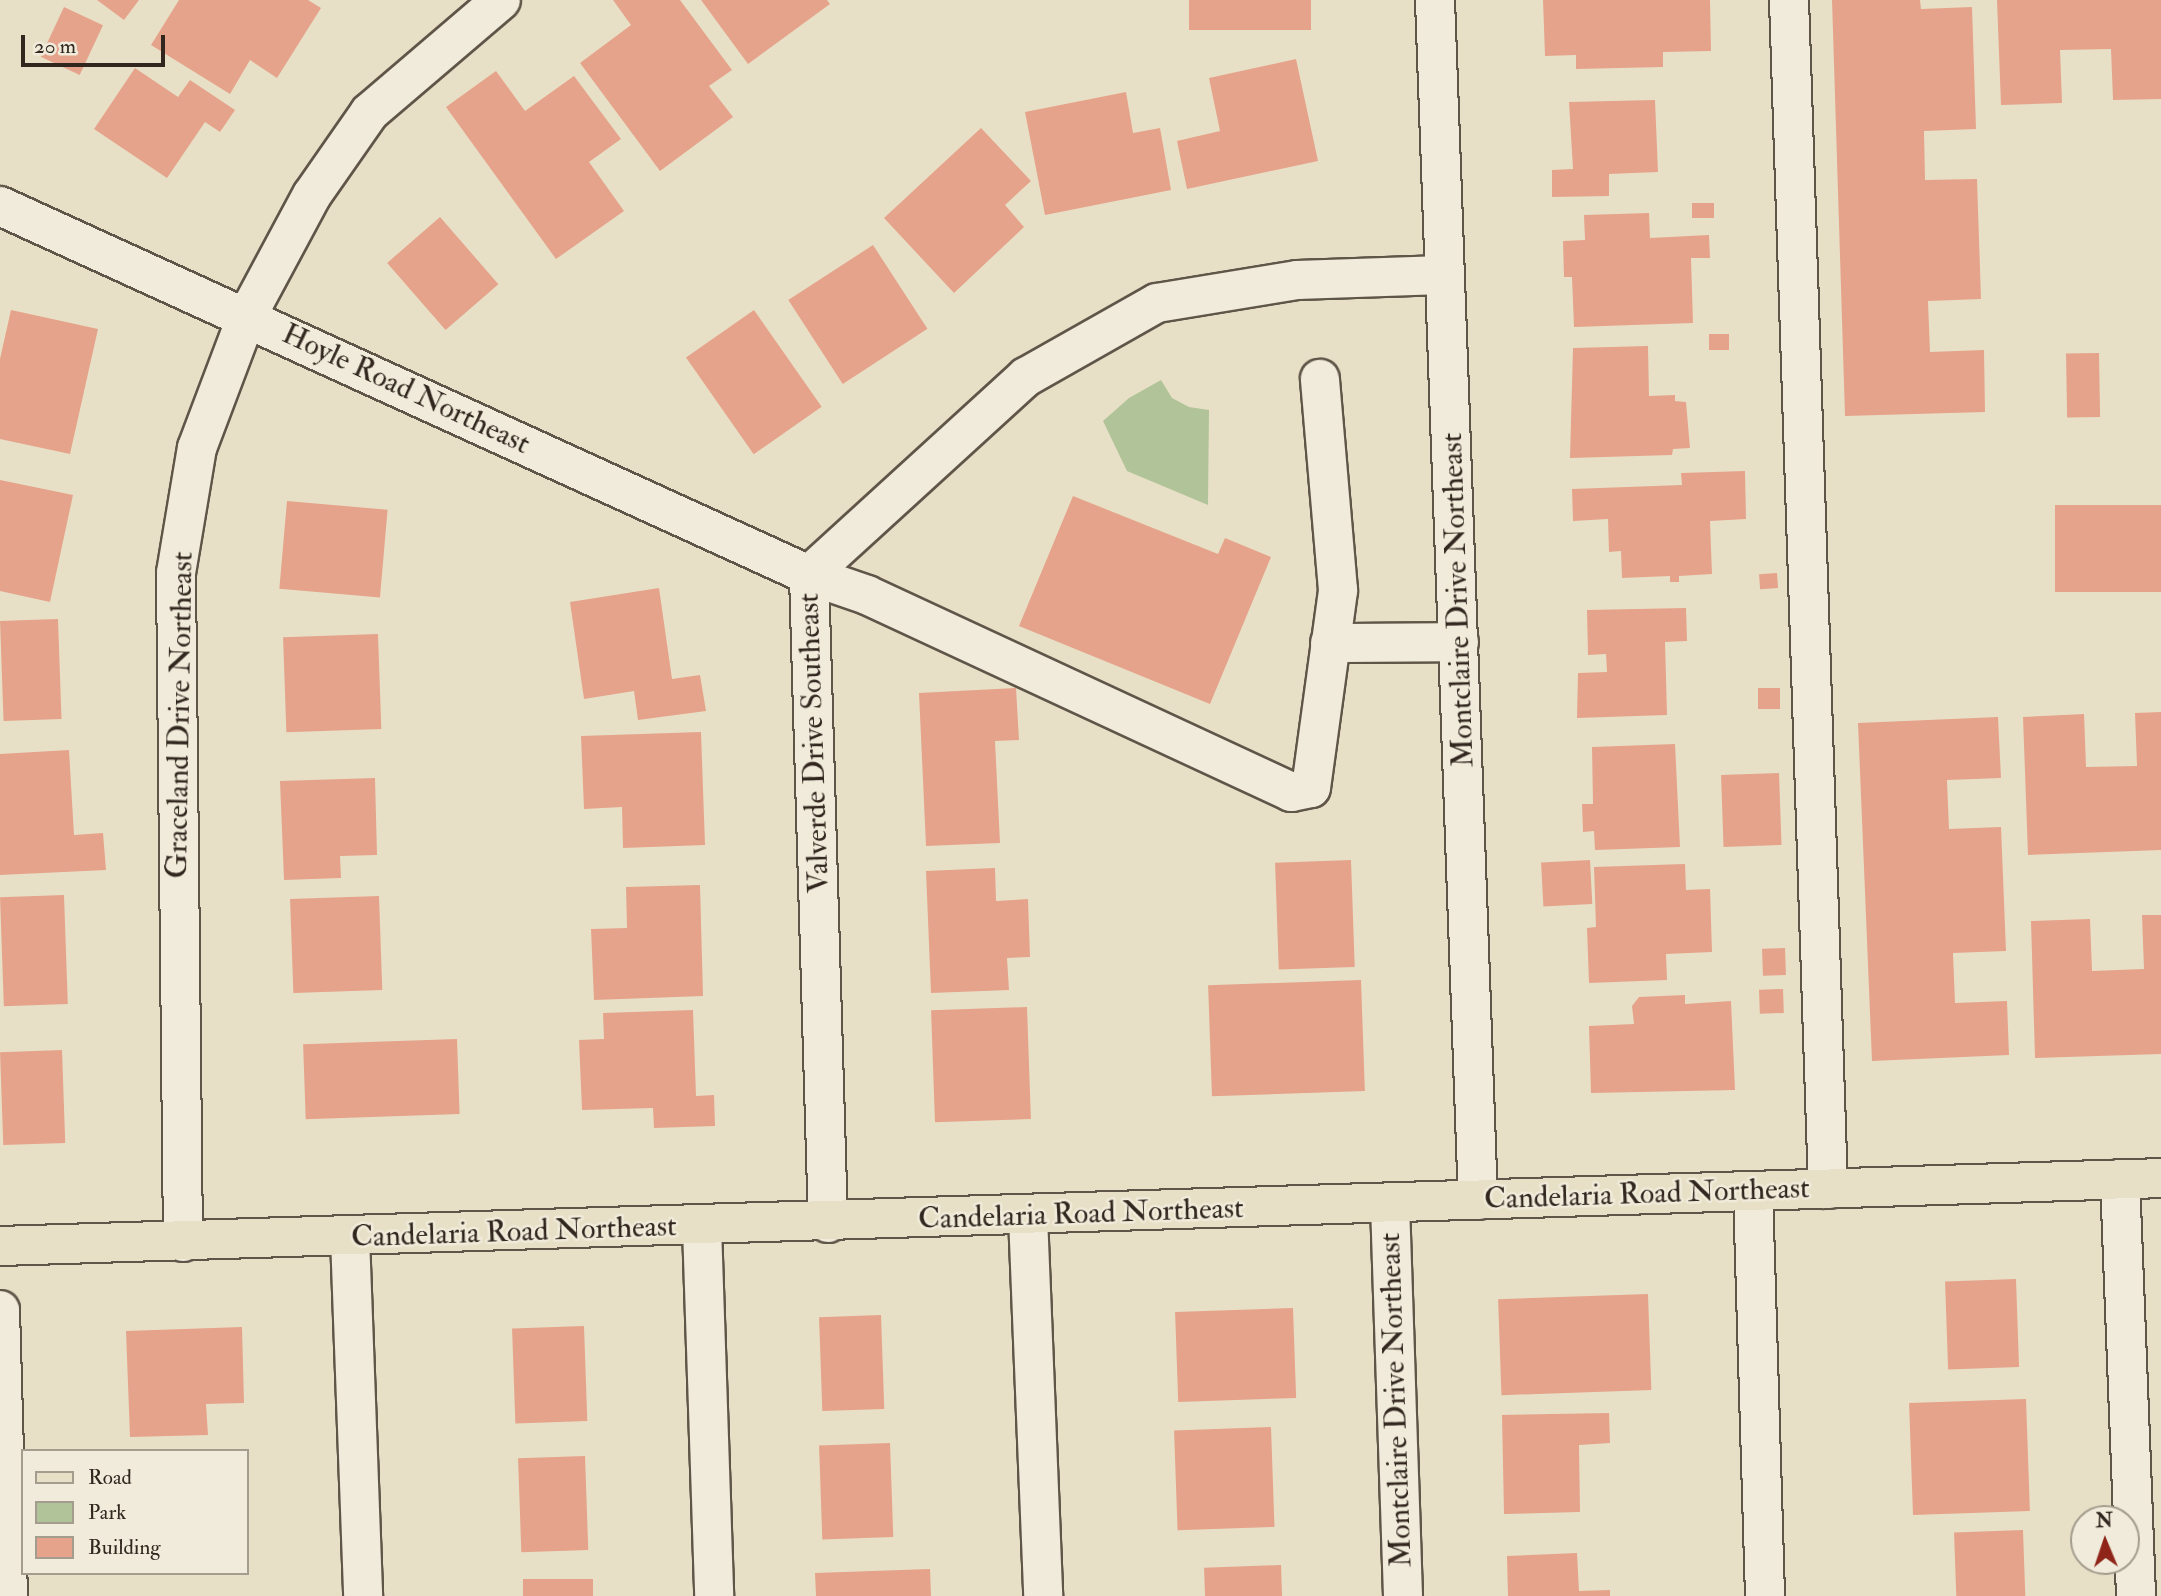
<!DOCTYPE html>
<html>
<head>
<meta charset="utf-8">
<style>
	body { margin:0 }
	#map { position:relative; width:2161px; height:1596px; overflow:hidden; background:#e8e0c6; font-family:"IM FELL Double Pica",serif }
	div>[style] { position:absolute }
	.green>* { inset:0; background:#b1c399 }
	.building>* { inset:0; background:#e5a38b; transform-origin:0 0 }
	.roads { filter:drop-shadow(2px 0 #605549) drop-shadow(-2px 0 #605549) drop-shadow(0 2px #605549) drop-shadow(0 -2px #605549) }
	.minor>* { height:38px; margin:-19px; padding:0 19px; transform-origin:19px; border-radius:19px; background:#f0ebda }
	.major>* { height:38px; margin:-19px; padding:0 19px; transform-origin:19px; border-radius:19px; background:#e8e0c6 }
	span { translate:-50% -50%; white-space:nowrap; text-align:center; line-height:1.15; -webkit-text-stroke:5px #f0ebda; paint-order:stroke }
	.street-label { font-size:30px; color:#32271f }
	.legend { position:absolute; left:21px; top:1449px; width:228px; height:126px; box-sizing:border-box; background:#f0ebda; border:2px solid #a49d8f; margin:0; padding:9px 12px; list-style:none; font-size:21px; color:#32271f }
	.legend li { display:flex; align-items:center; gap:14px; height:35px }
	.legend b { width:35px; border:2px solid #a49d8f }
	.north { position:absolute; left:2070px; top:1505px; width:70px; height:70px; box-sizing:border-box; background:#f0ebda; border:2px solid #a49d8f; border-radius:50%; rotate:358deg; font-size:19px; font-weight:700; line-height:28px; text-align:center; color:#32271f }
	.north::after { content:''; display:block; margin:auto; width:24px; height:32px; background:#8f2418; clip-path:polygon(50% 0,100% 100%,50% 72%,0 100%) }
	.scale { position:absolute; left:21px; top:35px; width:144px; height:32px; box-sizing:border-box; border:4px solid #32271f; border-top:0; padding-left:9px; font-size:21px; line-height:24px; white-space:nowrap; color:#32271f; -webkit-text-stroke:5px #f0ebda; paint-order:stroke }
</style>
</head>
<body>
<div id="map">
	<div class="green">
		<div style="clip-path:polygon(1161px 380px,1172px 398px,1189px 407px,1209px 410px,1208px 505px,1127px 471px,1103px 421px,1129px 398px)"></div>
	</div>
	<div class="building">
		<div style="clip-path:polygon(97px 0,139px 0,124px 20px)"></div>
		<div style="clip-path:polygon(179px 0,308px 0,321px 8px,277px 78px,250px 60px,230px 94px,151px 45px)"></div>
		<div style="clip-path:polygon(613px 0,680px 0,732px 70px,709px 86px,733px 117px,660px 171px,580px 63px,631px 25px)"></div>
		<div style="clip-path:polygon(701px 0,827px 0,830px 4px,748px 64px)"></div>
		<div style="left:1189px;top:0;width:122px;height:30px"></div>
		<div style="clip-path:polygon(1543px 0,1710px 0,1711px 51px,1663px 52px,1663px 67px,1576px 69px,1576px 55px,1545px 56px)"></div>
		<div style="clip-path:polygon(1832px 0,1920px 0,1921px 9px,1972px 7px,1976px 129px,1924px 131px,1925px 180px,1977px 179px,1981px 299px,1928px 301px,1930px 352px,1984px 350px,1985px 412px,1845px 416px)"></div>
		<div style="clip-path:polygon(1997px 0,2161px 0,2161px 99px,2113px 100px,2111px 49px,2060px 50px,2062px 103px,2001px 105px)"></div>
		<div style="left:64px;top:7px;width:43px;height:55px;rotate:25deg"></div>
		<div style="clip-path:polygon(1296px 59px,1318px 161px,1187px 189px,1177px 141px,1220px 131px,1209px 78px)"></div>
		<div style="clip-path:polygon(135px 68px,178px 97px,190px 80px,235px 110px,220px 132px,205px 122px,167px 178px,94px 129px)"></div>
		<div style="clip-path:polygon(496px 71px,525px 111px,574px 76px,621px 139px,589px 162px,624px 211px,556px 259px,446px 107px)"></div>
		<div style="clip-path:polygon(1126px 92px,1133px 133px,1160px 128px,1171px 190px,1045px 215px,1025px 112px)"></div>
		<div style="clip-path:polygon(1655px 100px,1658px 172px,1609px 174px,1609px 196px,1552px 197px,1552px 170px,1573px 169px,1569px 102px)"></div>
		<div style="clip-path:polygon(981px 128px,1031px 181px,1005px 205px,1024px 227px,954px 293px,884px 218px)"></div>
		<div style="left:1692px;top:203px;width:22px;height:15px"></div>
		<div style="clip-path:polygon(1649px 213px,1650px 238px,1709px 235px,1710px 258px,1691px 258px,1693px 323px,1574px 327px,1572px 277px,1564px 277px,1563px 241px,1585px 240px,1584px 215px)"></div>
		<div style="left:440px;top:217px;width:89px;height:70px;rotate:49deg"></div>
		<div style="left:873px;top:245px;width:100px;height:101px;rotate:57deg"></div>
		<div style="clip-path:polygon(11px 310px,98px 329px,70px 454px,0 439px,0 359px)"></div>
		<div style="left:754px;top:310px;width:118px;height:83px;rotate:55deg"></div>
		<div style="left:1729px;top:334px;width:16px;height:20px;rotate:90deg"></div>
		<div style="clip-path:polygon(1648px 346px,1649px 396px,1675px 395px,1675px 401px,1686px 402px,1690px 448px,1673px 449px,1672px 455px,1570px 458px,1573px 348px)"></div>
		<div style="left:2099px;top:353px;width:64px;height:33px;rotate:89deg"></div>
		<div style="clip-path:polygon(1745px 471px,1746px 519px,1710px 521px,1712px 574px,1679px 576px,1679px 582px,1670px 582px,1670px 576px,1622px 578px,1621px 551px,1609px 552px,1608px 519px,1573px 521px,1572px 489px,1682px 485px,1681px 473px)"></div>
		<div style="clip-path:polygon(0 480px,73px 495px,50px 602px,0 591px)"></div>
		<div style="clip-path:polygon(1073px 496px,1218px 554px,1225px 538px,1271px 557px,1210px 704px,1019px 626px)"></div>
		<div style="left:287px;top:501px;width:101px;height:88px;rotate:5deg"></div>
		<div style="left:2161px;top:505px;width:87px;height:106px;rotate:90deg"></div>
		<div style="left:1777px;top:573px;width:15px;height:18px;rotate:86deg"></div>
		<div style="clip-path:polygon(659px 588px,672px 679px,700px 675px,706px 711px,638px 720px,634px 691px,584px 699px,570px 602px)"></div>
		<div style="clip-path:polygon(1686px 608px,1687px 641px,1665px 642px,1667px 715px,1577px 718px,1578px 673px,1607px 672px,1606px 654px,1588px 655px,1587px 610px)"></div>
		<div style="left:58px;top:619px;width:100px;height:58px;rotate:88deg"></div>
		<div style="left:378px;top:634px;width:95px;height:95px;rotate:88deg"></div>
		<div style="clip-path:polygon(1016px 688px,1019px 740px,995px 741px,1000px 843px,926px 846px,919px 693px)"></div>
		<div style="left:1780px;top:688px;width:21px;height:22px;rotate:90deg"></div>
		<div style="clip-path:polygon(2161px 712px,2161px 850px,2028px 855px,2023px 717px,2084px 714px,2086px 767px,2137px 766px,2135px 713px)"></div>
		<div style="clip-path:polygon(1998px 717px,2001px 778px,1947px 780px,1949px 829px,2001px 827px,2006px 951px,1953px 953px,1955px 1003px,2007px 1001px,2009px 1055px,1872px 1061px,1858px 723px)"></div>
		<div style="clip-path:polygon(701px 732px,705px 845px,623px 848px,622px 807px,584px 809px,581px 736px)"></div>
		<div style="clip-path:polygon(1675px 744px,1680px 847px,1595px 850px,1594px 831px,1583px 832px,1582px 804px,1593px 804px,1592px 747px)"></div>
		<div style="clip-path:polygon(69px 750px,74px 835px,103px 833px,106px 870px,0 875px,0 754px)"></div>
		<div style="left:1779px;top:773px;width:72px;height:58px;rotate:88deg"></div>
		<div style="clip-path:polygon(375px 778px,377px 855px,340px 856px,341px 878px,284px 880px,280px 781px)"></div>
		<div style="left:1351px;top:860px;width:107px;height:76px;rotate:88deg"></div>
		<div style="left:1590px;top:860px;width:44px;height:49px;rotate:87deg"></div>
		<div style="clip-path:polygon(1685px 864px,1686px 890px,1710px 889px,1712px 952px,1666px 954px,1667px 980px,1589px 983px,1587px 928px,1596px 927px,1594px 867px)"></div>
		<div style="clip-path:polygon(995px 868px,996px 901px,1028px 899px,1030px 957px,1007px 958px,1009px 990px,931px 993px,926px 871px)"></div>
		<div style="clip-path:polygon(700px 885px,703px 996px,594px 1000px,591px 929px,627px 928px,626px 887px)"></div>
		<div style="left:64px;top:895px;width:109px;height:64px;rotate:88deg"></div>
		<div style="left:379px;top:896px;width:94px;height:89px;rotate:88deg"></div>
		<div style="clip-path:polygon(2142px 915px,2161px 915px,2161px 1054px,2035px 1058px,2031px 921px,2090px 919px,2092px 971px,2144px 969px)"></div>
		<div style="left:1785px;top:948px;width:27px;height:23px;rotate:88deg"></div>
		<div style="left:1361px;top:980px;width:111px;height:153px;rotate:88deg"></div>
		<div style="left:1783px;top:989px;width:24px;height:24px;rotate:88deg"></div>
		<div style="clip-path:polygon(1685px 995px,1685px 1004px,1731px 1001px,1735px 1090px,1591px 1093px,1589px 1026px,1634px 1024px,1632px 1006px,1639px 997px)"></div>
		<div style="left:1027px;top:1007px;width:112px;height:96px;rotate:88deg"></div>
		<div style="clip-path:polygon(693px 1010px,696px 1096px,714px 1095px,715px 1126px,654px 1128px,653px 1108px,582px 1110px,579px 1040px,604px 1039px,603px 1013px)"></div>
		<div style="left:457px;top:1039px;width:75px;height:154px;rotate:88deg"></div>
		<div style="left:62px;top:1050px;width:93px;height:62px;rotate:88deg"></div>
		<div style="left:2016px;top:1279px;width:88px;height:71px;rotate:88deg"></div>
		<div style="left:1648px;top:1294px;width:96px;height:150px;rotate:88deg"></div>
		<div style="left:1293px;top:1308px;width:90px;height:118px;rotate:88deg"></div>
		<div style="left:881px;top:1315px;width:94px;height:62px;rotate:88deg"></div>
		<div style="left:584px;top:1326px;width:95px;height:72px;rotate:88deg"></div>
		<div style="clip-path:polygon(242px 1327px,244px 1403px,206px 1404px,208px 1435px,130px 1437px,126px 1331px)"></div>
		<div style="left:2026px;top:1399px;width:112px;height:117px;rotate:88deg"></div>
		<div style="clip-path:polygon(1609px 1413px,1610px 1443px,1579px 1445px,1580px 1512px,1504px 1514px,1502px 1415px)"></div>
		<div style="left:1271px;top:1427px;width:100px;height:97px;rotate:88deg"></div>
		<div style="left:890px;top:1443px;width:94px;height:71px;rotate:88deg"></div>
		<div style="left:585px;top:1456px;width:94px;height:67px;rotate:88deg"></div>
		<div style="left:2023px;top:1530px;width:66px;height:69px;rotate:88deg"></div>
		<div style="clip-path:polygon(1577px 1553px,1579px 1591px,1610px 1590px,1610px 1596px,1508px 1596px,1507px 1556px)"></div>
		<div style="left:1281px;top:1565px;width:31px;height:77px;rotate:88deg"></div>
		<div style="clip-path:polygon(930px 1569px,931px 1596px,816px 1596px,815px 1573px)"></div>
		<div style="left:593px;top:1579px;width:17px;height:70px;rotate:90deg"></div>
	</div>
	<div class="roads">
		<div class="minor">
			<div style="left:1435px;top:0;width:1201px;rotate:87.95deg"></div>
			<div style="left:1789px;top:0;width:1190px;rotate:88.12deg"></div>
			<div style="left:0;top:206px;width:889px;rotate:24.52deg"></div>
			<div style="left:809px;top:575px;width:61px;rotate:19deg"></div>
			<div style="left:867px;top:595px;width:468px;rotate:24.9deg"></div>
			<div style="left:1291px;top:792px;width:20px;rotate:-11deg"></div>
			<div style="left:1311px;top:788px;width:200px;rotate:-82.2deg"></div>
			<div style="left:1338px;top:590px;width:212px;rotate:-94.9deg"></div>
			<div style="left:1330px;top:643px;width:129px;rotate:-0.4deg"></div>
			<div style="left:2120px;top:1179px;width:417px;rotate:87.8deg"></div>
			<div style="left:1753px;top:1191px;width:405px;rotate:88.3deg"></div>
			<div style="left:1390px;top:1204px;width:392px;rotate:88.1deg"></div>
			<div style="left:1028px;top:1216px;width:380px;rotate:87.7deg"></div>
			<div style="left:828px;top:1223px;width:648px;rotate:-91.68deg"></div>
			<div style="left:809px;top:575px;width:294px;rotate:-42.4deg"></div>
			<div style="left:1026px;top:377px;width:150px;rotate:-29.5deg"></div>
			<div style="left:1157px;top:303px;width:142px;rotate:-9.3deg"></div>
			<div style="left:1297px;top:280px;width:146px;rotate:-2deg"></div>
			<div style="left:702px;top:1227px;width:369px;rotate:88.1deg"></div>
			<div style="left:350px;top:1237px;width:359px;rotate:87.9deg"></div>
			<div style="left:183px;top:1242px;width:669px;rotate:-90.6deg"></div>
			<div style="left:176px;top:573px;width:127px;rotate:-80.5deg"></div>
			<div style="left:197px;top:448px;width:141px;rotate:-69.3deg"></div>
			<div style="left:247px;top:316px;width:137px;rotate:-61.8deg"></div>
			<div style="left:312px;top:195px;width:101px;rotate:-55.1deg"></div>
			<div style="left:370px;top:112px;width:172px;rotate:-40.5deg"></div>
			<div style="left:0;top:1310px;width:286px;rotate:88.4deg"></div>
		</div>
		<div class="major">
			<div style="left:0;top:1246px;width:2162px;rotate:-1.8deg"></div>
		</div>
	</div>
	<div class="street-label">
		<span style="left:406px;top:389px;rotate:25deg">Hoyle Road Northeast</span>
		<span style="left:1458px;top:600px;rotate:-92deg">Montclaire Drive Northeast</span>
		<span style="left:180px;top:715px;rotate:-89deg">Graceland Drive Northeast</span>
		<span style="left:814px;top:743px;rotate:-92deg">Valverde Drive Southeast</span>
		<span style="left:1647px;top:1194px;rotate:-2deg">Candelaria Road Northeast</span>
		<span style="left:1081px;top:1214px;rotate:-2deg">Candelaria Road Northeast</span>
		<span style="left:514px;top:1232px;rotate:-2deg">Candelaria Road Northeast</span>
		<span style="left:1396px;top:1400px;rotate:-92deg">Montclaire Drive Northeast</span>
	</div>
	<ul class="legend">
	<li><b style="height:9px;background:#e8e0c6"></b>Road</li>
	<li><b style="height:19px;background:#b1c399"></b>Park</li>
	<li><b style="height:19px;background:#e5a38b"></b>Building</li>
	</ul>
	<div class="north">N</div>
	<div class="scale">20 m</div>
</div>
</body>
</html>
